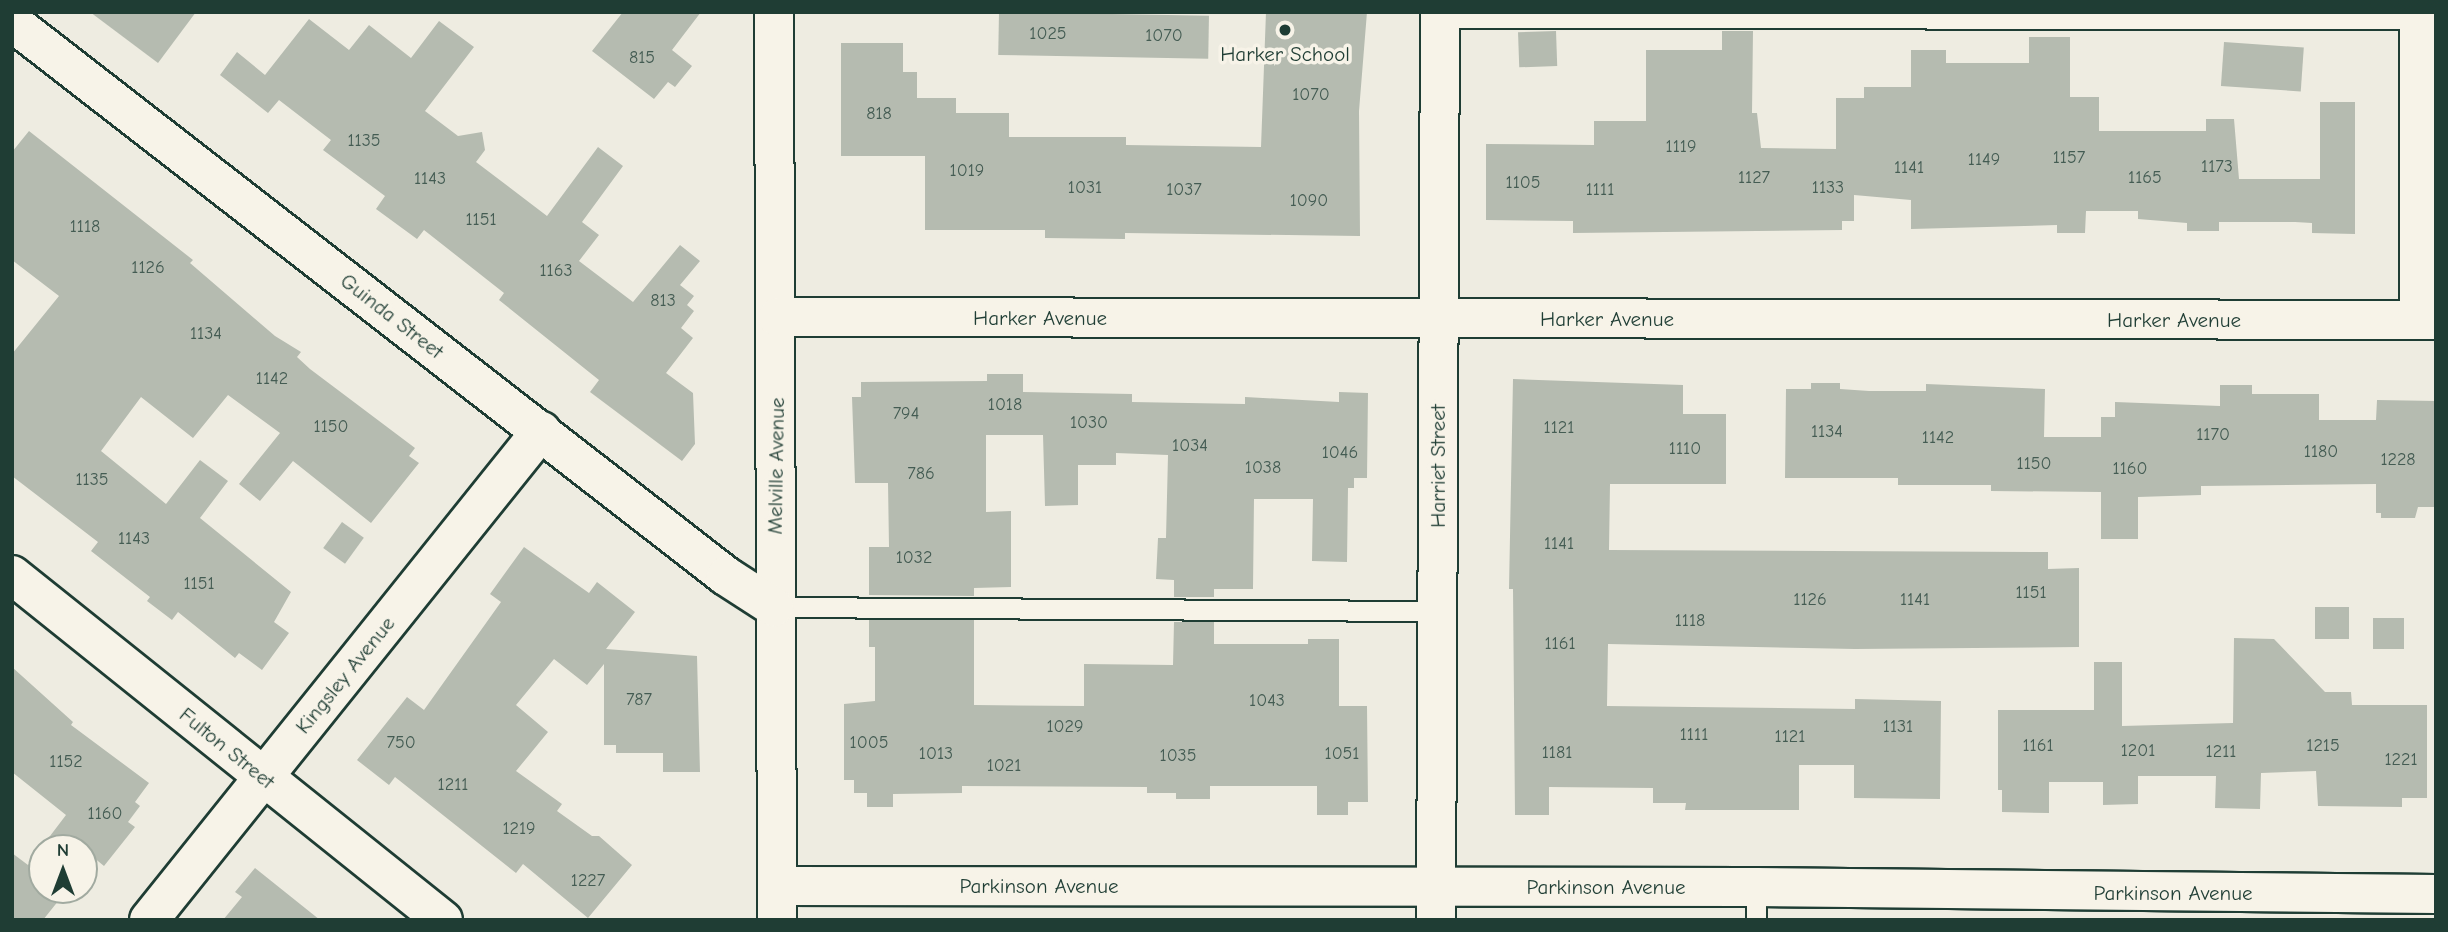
<!DOCTYPE html>
<html>
<head>
<meta charset="utf-8">
<style>
	body { margin:0 }
	#map { position:relative; width:2448px; height:932px; overflow:hidden; background:#eeece1; font-family:"Comic Neue",sans-serif }
	div>[style] { position:absolute }
	.building>* { inset:0; background:#b5bbb0; transform-origin:0 0 }
	.roads { filter:drop-shadow(2px 0 #1f3d34) drop-shadow(-2px 0 #1f3d34) drop-shadow(0 2px #1f3d34) drop-shadow(0 -2px #1f3d34) }
	.lane>* { height:19px; margin:-9.5px; padding:0 9.5px; transform-origin:9.5px; border-radius:9.5px; background:#f7f3e8 }
	.street>* { height:38px; margin:-19px; padding:0 19px; transform-origin:19px; border-radius:19px; background:#f7f3e8 }
	.dots>* { width:19px; height:19px; translate:-50% -50%; box-sizing:border-box; border:4px solid #f7f3e8; border-radius:50% }
	span { translate:-50% -50%; white-space:nowrap; text-align:center; line-height:1.15; -webkit-text-stroke:7px #f7f3e8; paint-order:stroke }
	.number-label { font-size:18px; color:#445c53 }
	.number-label span { -webkit-text-stroke-width:0 }
	.poi-label { font-size:21px; color:#1f3d34 }
	.street-label { font-size:21px; color:#1f3d34 }
	.frame { position:absolute; inset:0; border:14px solid #1f3d34; pointer-events:none }
	.north { position:absolute; left:28px; top:834px; width:70px; height:70px; box-sizing:border-box; background:#f7f3e8; border:2px solid #a1aaa0; border-radius:50%; rotate:0deg; font-size:19px; font-weight:700; line-height:28px; text-align:center; color:#1f3d34 }
	.north::after { content:''; display:block; margin:auto; width:24px; height:32px; background:#1f3d34; clip-path:polygon(50% 0,100% 100%,50% 72%,0 100%) }
</style>
</head>
<body>
<div id="map">
	<div class="building">
		<div style="clip-path:polygon(90px 12px,196px 12px,158px 63px)"></div>
		<div style="clip-path:polygon(623px 12px,701px 12px,672px 50px,692px 66px,675px 87px,668px 82px,654px 99px,592px 51px)"></div>
		<div style="left:999px;top:12px;width:210px;height:43px;rotate:1deg"></div>
		<div style="clip-path:polygon(1266px 12px,1367px 12px,1359px 111px,1360px 236px,1125px 233px,1125px 239px,1045px 238px,1045px 230px,925px 230px,925px 156px,841px 156px,841px 43px,903px 43px,903px 72px,917px 72px,917px 98px,956px 98px,956px 113px,1009px 113px,1009px 137px,1126px 137px,1126px 145px,1261px 147px)"></div>
		<div style="clip-path:polygon(309px 19px,349px 50px,369px 25px,411px 58px,439px 21px,474px 47px,425px 111px,458px 136px,482px 132px,485px 150px,476px 162px,547px 216px,598px 147px,623px 166px,582px 222px,599px 235px,579px 261px,633px 302px,680px 245px,700px 261px,680px 285px,694px 296px,687px 305px,694px 311px,681px 328px,693px 338px,666px 373px,693px 393px,695px 444px,682px 461px,590px 392px,599px 380px,499px 300px,504px 293px,424px 230px,417px 239px,376px 209px,385px 196px,323px 150px,331px 140px,279px 100px,268px 113px,220px 75px,237px 52px,265px 75px)"></div>
		<div style="left:1556px;top:31px;width:35px;height:38px;rotate:88deg"></div>
		<div style="clip-path:polygon(1722px 31px,1753px 31px,1752px 113px,1757px 113px,1761px 148px,1836px 149px,1836px 98px,1864px 98px,1864px 87px,1911px 87px,1911px 50px,1946px 50px,1946px 63px,2029px 63px,2029px 37px,2070px 37px,2070px 97px,2099px 97px,2099px 131px,2206px 131px,2206px 119px,2234px 119px,2239px 179px,2320px 179px,2320px 102px,2355px 102px,2355px 234px,2312px 233px,2312px 223px,2295px 222px,2219px 222px,2219px 231px,2187px 231px,2187px 223px,2138px 219px,2138px 211px,2086px 211px,2085px 233px,2057px 233px,2057px 225px,1911px 229px,1911px 200px,1854px 195px,1854px 221px,1842px 221px,1842px 230px,1573px 233px,1573px 221px,1486px 220px,1486px 144px,1594px 145px,1594px 121px,1646px 121px,1646px 50px,1722px 50px)"></div>
		<div style="left:2224px;top:42px;width:80px;height:44px;rotate:4deg"></div>
		<div style="clip-path:polygon(29px 131px,193px 260px,190px 263px,275px 336px,301px 352px,297px 357px,310px 369px,415px 448px,409px 456px,419px 463px,371px 523px,293px 461px,260px 501px,239px 484px,280px 433px,228px 395px,193px 438px,141px 397px,101px 451px,166px 504px,200px 460px,228px 481px,200px 518px,291px 592px,274px 622px,289px 633px,262px 670px,239px 653px,235px 658px,178px 612px,172px 620px,147px 601px,150px 597px,91px 551px,98px 542px,12px 476px,12px 354px,59px 296px,12px 260px,12px 152px)"></div>
		<div style="clip-path:polygon(987px 374px,1023px 374px,1023px 392px,1132px 394px,1132px 402px,1245px 404px,1245px 397px,1339px 402px,1339px 392px,1368px 393px,1367px 478px,1354px 478px,1354px 488px,1348px 488px,1347px 562px,1312px 561px,1313px 499px,1254px 499px,1253px 589px,1214px 589px,1214px 597px,1174px 597px,1174px 580px,1156px 579px,1158px 538px,1166px 538px,1168px 455px,1116px 453px,1116px 465px,1078px 465px,1078px 505px,1045px 506px,1043px 435px,986px 435px,986px 512px,1011px 511px,1011px 587px,974px 588px,974px 596px,869px 595px,869px 547px,889px 547px,888px 483px,855px 483px,852px 397px,861px 397px,861px 382px,987px 381px)"></div>
		<div style="clip-path:polygon(1513px 379px,1683px 385px,1683px 414px,1726px 414px,1726px 484px,1610px 484px,1609px 550px,2048px 552px,2048px 569px,2079px 568px,2079px 647px,1855px 649px,1608px 644px,1607px 706px,1855px 709px,1855px 699px,1941px 701px,1940px 799px,1854px 798px,1854px 765px,1799px 765px,1799px 810px,1685px 810px,1686px 803px,1653px 803px,1653px 788px,1549px 787px,1549px 815px,1515px 815px,1513px 589px,1509px 589px)"></div>
		<div style="clip-path:polygon(1811px 383px,1840px 383px,1840px 389px,1869px 391px,1926px 391px,1926px 384px,2045px 389px,2044px 437px,2101px 437px,2101px 417px,2115px 417px,2115px 402px,2220px 406px,2220px 385px,2252px 385px,2252px 394px,2319px 394px,2319px 420px,2376px 420px,2377px 400px,2436px 401px,2436px 502px,2434px 507px,2418px 507px,2415px 518px,2381px 518px,2381px 513px,2376px 513px,2376px 484px,2201px 486px,2201px 495px,2138px 497px,2138px 539px,2101px 539px,2101px 492px,1991px 491px,1991px 485px,1898px 485px,1898px 478px,1785px 478px,1786px 389px,1811px 389px)"></div>
		<div style="left:342px;top:522px;width:27px;height:32px;rotate:36deg"></div>
		<div style="clip-path:polygon(524px 547px,589px 593px,597px 582px,635px 612px,606px 649px,697px 656px,700px 772px,663px 772px,663px 753px,616px 753px,616px 745px,604px 745px,604px 664px,587px 685px,554px 659px,516px 705px,548px 732px,516px 771px,562px 804px,557px 811px,592px 836px,599px 836px,632px 865px,588px 918px,523px 864px,516px 873px,395px 777px,389px 785px,357px 760px,407px 697px,424px 710px,501px 602px,490px 594px)"></div>
		<div style="left:2315px;top:607px;width:34px;height:32px"></div>
		<div style="left:2373px;top:618px;width:31px;height:31px"></div>
		<div style="clip-path:polygon(869px 620px,974px 620px,974px 705px,1084px 706px,1084px 664px,1173px 665px,1174px 622px,1214px 622px,1214px 644px,1308px 644px,1308px 639px,1339px 639px,1339px 706px,1367px 706px,1368px 802px,1348px 802px,1348px 815px,1317px 815px,1317px 786px,1210px 786px,1210px 799px,1176px 799px,1176px 793px,1147px 793px,1147px 787px,962px 786px,962px 793px,893px 794px,893px 807px,867px 807px,867px 793px,854px 793px,854px 780px,844px 780px,844px 704px,875px 701px,875px 647px,869px 647px)"></div>
		<div style="clip-path:polygon(2234px 638px,2274px 639px,2325px 692px,2351px 692px,2352px 705px,2427px 705px,2427px 798px,2402px 798px,2402px 807px,2318px 806px,2316px 771px,2261px 773px,2260px 809px,2215px 808px,2216px 776px,2138px 776px,2138px 804px,2103px 805px,2103px 782px,2049px 782px,2049px 813px,2002px 812px,2002px 790px,1998px 790px,1998px 710px,2094px 710px,2094px 662px,2122px 662px,2122px 726px,2233px 723px)"></div>
		<div style="clip-path:polygon(12px 667px,73px 722px,71px 725px,149px 783px,135px 802px,140px 806px,128px 822px,135px 827px,104px 866px,93px 857px,84px 868px,84px 848px,42px 848px,42px 890px,67px 890px,43px 920px,12px 920px,12px 853px,28px 865px,66px 815px,12px 772px)"></div>
		<div style="clip-path:polygon(255px 868px,320px 920px,223px 920px,242px 897px,235px 892px)"></div>
	</div>
	<div class="roads">
		<div class="lane">
			<div style="left:1440px;top:18px;width:979px;rotate:0.06deg"></div>
			<div style="left:774px;top:607px;width:664px;rotate:0.35deg"></div>
			<div style="left:1756px;top:887px;width:33px;rotate:90deg"></div>
		</div>
		<div class="street">
			<div style="left:774px;top:12px;width:908px;rotate:89.81deg"></div>
			<div style="left:12px;top:22px;width:904px;rotate:37.81deg"></div>
			<div style="left:726px;top:576px;width:57px;rotate:32.9deg"></div>
			<div style="left:778px;top:317px;width:1658px;rotate:0.1deg"></div>
			<div style="left:2419px;top:320px;width:308px;rotate:-90deg"></div>
			<div style="left:12px;top:575px;width:552px;rotate:38.68deg"></div>
			<div style="left:777px;top:886px;width:979px;rotate:0.06deg"></div>
			<div style="left:1756px;top:887px;width:680px;rotate:0.59deg"></div>
			<div style="left:149px;top:920px;width:627px;rotate:-51.28deg"></div>
			<div style="left:1436px;top:920px;width:908px;rotate:-89.75deg"></div>
		</div>
	</div>
	<div class="dots">
		<div style="left:1285px;top:30px;background:#1f3d34"></div>
	</div>
	<div class="number-label">
		<span style="left:1048px;top:34px">1025</span>
		<span style="left:1164px;top:36px">1070</span>
		<span style="left:642px;top:58px">815</span>
		<span style="left:1311px;top:95px">1070</span>
		<span style="left:879px;top:114px">818</span>
		<span style="left:364px;top:141px">1135</span>
		<span style="left:1681px;top:147px">1119</span>
		<span style="left:2069px;top:158px">1157</span>
		<span style="left:1984px;top:160px">1149</span>
		<span style="left:2217px;top:167px">1173</span>
		<span style="left:1909px;top:168px">1141</span>
		<span style="left:967px;top:171px">1019</span>
		<span style="left:1754px;top:178px">1127</span>
		<span style="left:2145px;top:178px">1165</span>
		<span style="left:430px;top:179px">1143</span>
		<span style="left:1523px;top:183px">1105</span>
		<span style="left:1085px;top:188px">1031</span>
		<span style="left:1828px;top:188px">1133</span>
		<span style="left:1184px;top:190px">1037</span>
		<span style="left:1600px;top:190px">1111</span>
		<span style="left:1309px;top:201px">1090</span>
		<span style="left:481px;top:220px">1151</span>
		<span style="left:85px;top:227px">1118</span>
		<span style="left:148px;top:268px">1126</span>
		<span style="left:556px;top:271px">1163</span>
		<span style="left:663px;top:301px">813</span>
		<span style="left:206px;top:334px">1134</span>
		<span style="left:272px;top:379px">1142</span>
		<span style="left:1005px;top:405px">1018</span>
		<span style="left:906px;top:414px">794</span>
		<span style="left:1089px;top:423px">1030</span>
		<span style="left:331px;top:427px">1150</span>
		<span style="left:1559px;top:428px">1121</span>
		<span style="left:1827px;top:432px">1134</span>
		<span style="left:2213px;top:435px">1170</span>
		<span style="left:1938px;top:438px">1142</span>
		<span style="left:1190px;top:446px">1034</span>
		<span style="left:1685px;top:449px">1110</span>
		<span style="left:2321px;top:452px">1180</span>
		<span style="left:1340px;top:453px">1046</span>
		<span style="left:2398px;top:460px">1228</span>
		<span style="left:2034px;top:464px">1150</span>
		<span style="left:1263px;top:468px">1038</span>
		<span style="left:2130px;top:469px">1160</span>
		<span style="left:921px;top:474px">786</span>
		<span style="left:92px;top:480px">1135</span>
		<span style="left:134px;top:539px">1143</span>
		<span style="left:1559px;top:544px">1141</span>
		<span style="left:914px;top:558px">1032</span>
		<span style="left:199px;top:584px">1151</span>
		<span style="left:2031px;top:593px">1151</span>
		<span style="left:1810px;top:600px">1126</span>
		<span style="left:1915px;top:600px">1141</span>
		<span style="left:1690px;top:621px">1118</span>
		<span style="left:1560px;top:644px">1161</span>
		<span style="left:639px;top:700px">787</span>
		<span style="left:1267px;top:701px">1043</span>
		<span style="left:1065px;top:727px">1029</span>
		<span style="left:1898px;top:727px">1131</span>
		<span style="left:1694px;top:735px">1111</span>
		<span style="left:1790px;top:737px">1121</span>
		<span style="left:401px;top:743px">750</span>
		<span style="left:869px;top:743px">1005</span>
		<span style="left:2038px;top:746px">1161</span>
		<span style="left:2323px;top:746px">1215</span>
		<span style="left:2138px;top:751px">1201</span>
		<span style="left:2221px;top:752px">1211</span>
		<span style="left:1557px;top:753px">1181</span>
		<span style="left:936px;top:754px">1013</span>
		<span style="left:1342px;top:754px">1051</span>
		<span style="left:1178px;top:756px">1035</span>
		<span style="left:2401px;top:760px">1221</span>
		<span style="left:66px;top:762px">1152</span>
		<span style="left:1004px;top:766px">1021</span>
		<span style="left:453px;top:785px">1211</span>
		<span style="left:105px;top:814px">1160</span>
		<span style="left:519px;top:829px">1219</span>
		<span style="left:588px;top:881px">1227</span>
	</div>
	<div class="poi-label">
		<span style="left:1285px;top:54px">Harker School</span>
	</div>
	<div class="street-label">
		<span style="left:392px;top:316px;rotate:38deg">Guinda Street</span>
		<span style="left:1040px;top:318px">Harker Avenue</span>
		<span style="left:1607px;top:319px">Harker Avenue</span>
		<span style="left:2174px;top:320px">Harker Avenue</span>
		<span style="left:776px;top:466px;rotate:-89deg">Melville Avenue</span>
		<span style="left:1438px;top:466px;rotate:-90deg">Harriet Street</span>
		<span style="left:345px;top:675px;rotate:-51deg">Kingsley Avenue</span>
		<span style="left:227px;top:748px;rotate:39deg">Fulton Street</span>
		<span style="left:1039px;top:886px">Parkinson Avenue</span>
		<span style="left:1606px;top:887px">Parkinson Avenue</span>
		<span style="left:2173px;top:893px">Parkinson Avenue</span>
	</div>
	<div class="frame"></div>
	<div class="north">N</div>
</div>
</body>
</html>
